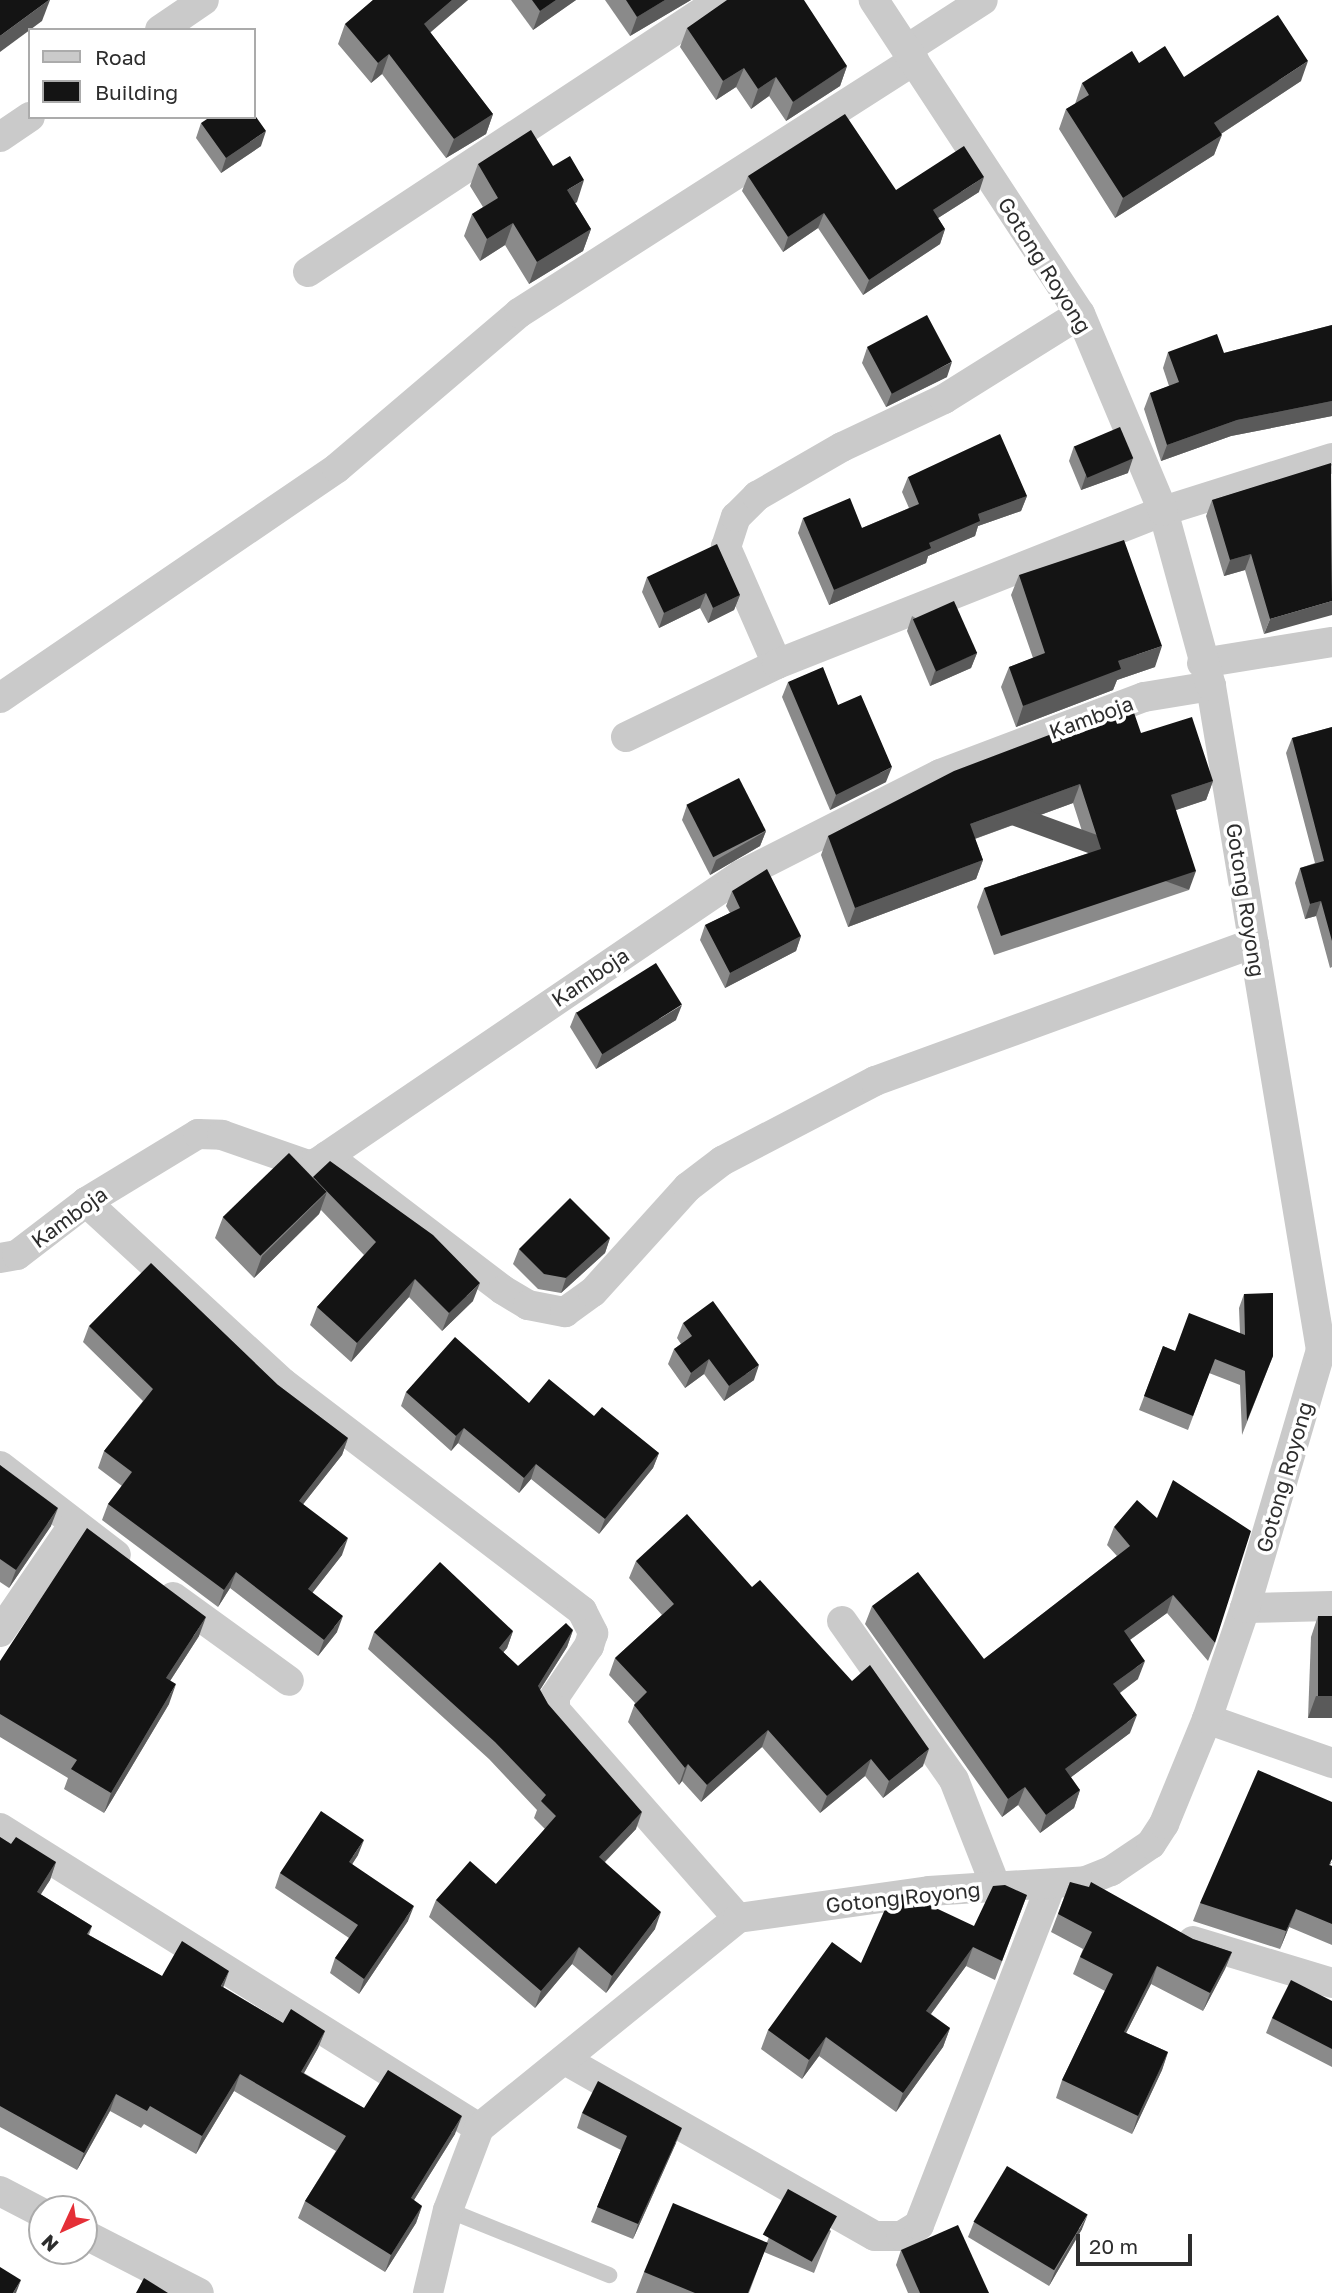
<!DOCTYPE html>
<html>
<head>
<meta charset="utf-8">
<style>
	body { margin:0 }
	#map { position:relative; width:1332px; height:2293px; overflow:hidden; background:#fff; font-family:"Golos Text",sans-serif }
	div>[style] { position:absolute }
	.service>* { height:16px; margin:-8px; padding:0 8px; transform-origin:8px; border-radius:8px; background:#cacaca }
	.minor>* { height:30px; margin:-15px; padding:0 15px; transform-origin:15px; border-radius:15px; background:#cacaca }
	.wall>* { inset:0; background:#8a8a8a }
	.shaded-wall>* { inset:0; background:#5a5a5a; transform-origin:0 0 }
	.building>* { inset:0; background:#141414; transform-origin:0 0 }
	span { translate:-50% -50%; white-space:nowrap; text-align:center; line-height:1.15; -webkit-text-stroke:7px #fff; paint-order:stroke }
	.street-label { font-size:21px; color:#2d2d2d }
	.legend { position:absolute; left:28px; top:28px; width:228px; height:91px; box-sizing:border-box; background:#fff; border:2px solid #ababab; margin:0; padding:9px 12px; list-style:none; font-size:21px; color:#2d2d2d }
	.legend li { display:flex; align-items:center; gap:14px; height:35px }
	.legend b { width:35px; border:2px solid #ababab }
	.north { position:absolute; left:28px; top:2195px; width:70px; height:70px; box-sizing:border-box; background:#fff; border:2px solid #ababab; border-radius:50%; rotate:225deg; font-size:19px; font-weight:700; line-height:28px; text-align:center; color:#2d2d2d }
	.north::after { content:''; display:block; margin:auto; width:24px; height:32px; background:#e52f37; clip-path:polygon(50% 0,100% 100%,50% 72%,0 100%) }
	.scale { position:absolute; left:1076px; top:2234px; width:116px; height:32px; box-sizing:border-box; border:4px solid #2d2d2d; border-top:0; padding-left:9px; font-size:21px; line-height:24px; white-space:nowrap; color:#2d2d2d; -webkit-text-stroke:5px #fff; paint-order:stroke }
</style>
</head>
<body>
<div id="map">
	<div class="service">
		<div style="left:448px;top:2210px;width:174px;rotate:22deg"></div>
	</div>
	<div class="minor">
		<div style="left:160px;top:30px;width:53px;rotate:-34.3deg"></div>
		<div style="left:907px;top:49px;width:90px;rotate:-32.8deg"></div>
		<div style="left:0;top:137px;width:36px;rotate:-34deg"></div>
		<div style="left:308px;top:272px;width:494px;rotate:-33.4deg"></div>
		<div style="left:1202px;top:663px;width:132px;rotate:-9.2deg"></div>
		<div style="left:777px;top:664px;width:128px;rotate:-113.6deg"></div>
		<div style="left:726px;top:547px;width:32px;rotate:-72deg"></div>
		<div style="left:736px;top:517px;width:30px;rotate:-45deg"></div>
		<div style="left:757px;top:496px;width:98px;rotate:-30deg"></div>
		<div style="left:842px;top:447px;width:113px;rotate:-25.2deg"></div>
		<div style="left:944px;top:399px;width:160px;rotate:-32deg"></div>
		<div style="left:0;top:698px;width:408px;rotate:-34.3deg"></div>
		<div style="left:337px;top:468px;width:239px;rotate:-40.4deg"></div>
		<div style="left:519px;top:313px;width:469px;rotate:-32.6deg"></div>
		<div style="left:626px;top:737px;width:168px;rotate:-25.8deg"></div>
		<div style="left:777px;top:664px;width:415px;rotate:-21.6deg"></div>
		<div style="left:1163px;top:511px;width:177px;rotate:-17.4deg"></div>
		<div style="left:327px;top:1156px;width:221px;rotate:37.3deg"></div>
		<div style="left:503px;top:1290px;width:29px;rotate:31deg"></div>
		<div style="left:528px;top:1305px;width:38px;rotate:11deg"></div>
		<div style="left:565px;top:1312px;width:34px;rotate:-36deg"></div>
		<div style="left:593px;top:1292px;width:142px;rotate:-47.9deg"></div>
		<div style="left:688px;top:1187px;width:43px;rotate:-37.4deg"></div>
		<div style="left:722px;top:1161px;width:173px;rotate:-27.6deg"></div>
		<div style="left:875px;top:1081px;width:403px;rotate:-20deg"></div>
		<div style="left:86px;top:1202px;width:268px;rotate:42.6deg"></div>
		<div style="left:283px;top:1383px;width:376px;rotate:37.3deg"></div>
		<div style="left:582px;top:1611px;width:25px;rotate:63deg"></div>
		<div style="left:593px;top:1633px;width:14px;rotate:107deg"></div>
		<div style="left:589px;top:1646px;width:60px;rotate:124.2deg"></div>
		<div style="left:555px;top:1696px;width:14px;rotate:90deg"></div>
		<div style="left:555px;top:1710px;width:277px;rotate:48.7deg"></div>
		<div style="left:0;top:1258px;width:17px;rotate:-10deg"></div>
		<div style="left:17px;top:1255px;width:87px;rotate:-37.5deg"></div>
		<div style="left:86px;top:1202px;width:131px;rotate:-31.3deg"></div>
		<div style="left:198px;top:1134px;width:24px;rotate:2deg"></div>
		<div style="left:222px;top:1135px;width:91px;rotate:19.2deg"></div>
		<div style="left:308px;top:1165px;width:9px;rotate:-13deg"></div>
		<div style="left:317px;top:1163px;width:513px;rotate:-34.19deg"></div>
		<div style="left:741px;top:875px;width:223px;rotate:-26.9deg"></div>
		<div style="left:940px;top:774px;width:218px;rotate:-20.7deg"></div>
		<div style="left:1144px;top:697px;width:68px;rotate:-9.3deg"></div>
		<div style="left:0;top:1466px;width:146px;rotate:37.5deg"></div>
		<div style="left:173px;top:1597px;width:143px;rotate:35.9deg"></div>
		<div style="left:1245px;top:1608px;width:87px;rotate:-1.3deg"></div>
		<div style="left:842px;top:1621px;width:194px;rotate:54.8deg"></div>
		<div style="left:954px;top:1780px;width:115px;rotate:68.6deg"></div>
		<div style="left:0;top:1632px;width:131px;rotate:-55.6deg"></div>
		<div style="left:1207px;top:1719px;width:133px;rotate:19.4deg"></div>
		<div style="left:0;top:1828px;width:565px;rotate:32.06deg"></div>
		<div style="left:1193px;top:1941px;width:145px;rotate:16.8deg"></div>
		<div style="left:565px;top:2060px;width:356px;rotate:29.6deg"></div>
		<div style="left:875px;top:2236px;width:26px"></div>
		<div style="left:901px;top:2236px;width:21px;rotate:-31deg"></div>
		<div style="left:919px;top:2225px;width:366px;rotate:-68.8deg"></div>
		<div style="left:0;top:2191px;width:47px;rotate:27.6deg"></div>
		<div style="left:84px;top:2234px;width:129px;rotate:27.2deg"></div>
		<div style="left:428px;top:2293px;width:85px;rotate:-76.5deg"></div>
		<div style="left:448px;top:2210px;width:88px;rotate:-69.3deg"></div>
		<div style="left:479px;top:2128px;width:333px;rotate:-39deg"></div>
		<div style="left:738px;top:1918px;width:193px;rotate:-8deg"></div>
		<div style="left:929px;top:1891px;width:157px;rotate:-3.6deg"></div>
		<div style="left:1086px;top:1881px;width:27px;rotate:-22deg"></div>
		<div style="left:1111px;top:1871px;width:48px;rotate:-34deg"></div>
		<div style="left:1151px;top:1844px;width:24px;rotate:-57deg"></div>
		<div style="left:1164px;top:1824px;width:113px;rotate:-67.7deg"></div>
		<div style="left:1207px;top:1719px;width:117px;rotate:-71.1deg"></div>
		<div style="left:1245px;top:1608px;width:269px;rotate:-73.6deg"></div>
		<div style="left:1321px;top:1350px;width:673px;rotate:-99.41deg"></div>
		<div style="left:1211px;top:686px;width:181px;rotate:-105.3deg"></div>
		<div style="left:1163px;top:511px;width:214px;rotate:-112.8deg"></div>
		<div style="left:1080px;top:314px;width:376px;rotate:-123.3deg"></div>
	</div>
	<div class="wall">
		<div style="clip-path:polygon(373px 0,468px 0,430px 32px,493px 114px,486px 134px,446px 158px,382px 74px,371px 83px,338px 44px,345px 24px)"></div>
		<div style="clip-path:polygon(511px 0,576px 0,533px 30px)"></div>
		<div style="clip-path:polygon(605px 0,691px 0,630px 36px)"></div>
		<div style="clip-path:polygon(687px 28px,847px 66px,840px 86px,786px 121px,769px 96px,751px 109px,736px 87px,716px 100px,680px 47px)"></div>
		<div style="clip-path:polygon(1139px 63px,1184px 77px,1301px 81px,1221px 134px,1214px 155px,1115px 218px,1059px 129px,1066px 109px,1075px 104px,1082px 83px)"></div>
		<div style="clip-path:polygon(201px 123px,261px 146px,221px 173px,196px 138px)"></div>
		<div style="clip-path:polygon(478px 164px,553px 166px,577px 202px,575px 203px,591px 229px,583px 251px,529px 284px,505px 245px,480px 261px,464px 236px,472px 214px,483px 207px,470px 186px)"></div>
		<div style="clip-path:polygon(748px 176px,896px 190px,979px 192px,938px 218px,945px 229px,940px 244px,863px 295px,818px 228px,783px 252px,742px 191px)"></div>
		<div style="clip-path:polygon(1332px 325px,1332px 416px,1231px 436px,1161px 461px,1144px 409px,1150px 393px,1169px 386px,1163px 368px,1168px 352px,1224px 353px)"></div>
		<div style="clip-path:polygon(867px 348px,947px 377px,886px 407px,862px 363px)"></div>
		<div style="clip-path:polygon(1074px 446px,1128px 473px,1081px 490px,1069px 461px)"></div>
		<div style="clip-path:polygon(1332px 464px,1264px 634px,1245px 570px,1224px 576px,1206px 516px,1212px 500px)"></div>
		<div style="clip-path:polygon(908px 477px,1027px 496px,1021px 511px,978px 526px,975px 536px,928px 556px,926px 563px,829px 605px,798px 533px,803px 518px,862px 528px,909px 508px,902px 492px)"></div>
		<div style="clip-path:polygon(1019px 575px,1155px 667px,1117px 680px,1113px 690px,1016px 727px,1001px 687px,1009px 667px,1033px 658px,1011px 595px)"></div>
		<div style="clip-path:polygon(647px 577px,740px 595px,734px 610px,708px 623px,700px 608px,659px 628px,642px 592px)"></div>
		<div style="clip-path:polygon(912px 616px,977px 653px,971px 668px,930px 686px,907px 631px)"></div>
		<div style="clip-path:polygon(788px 682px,838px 705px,886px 782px,830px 810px,782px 697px)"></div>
		<div style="clip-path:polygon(1332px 727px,1332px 967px,1330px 968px,1316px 916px,1305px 919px,1295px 883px,1300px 868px,1315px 863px,1286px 753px,1292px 738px)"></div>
		<div style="clip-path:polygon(1141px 733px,1213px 781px,1206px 800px,1176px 810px,1189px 890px,994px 955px,977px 907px,984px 888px,1089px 853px,1073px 803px,975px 839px,983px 860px,976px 879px,848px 927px,821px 855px,828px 836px)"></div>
		<div style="clip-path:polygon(687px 805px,766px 831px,760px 846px,710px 875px,682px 820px)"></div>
		<div style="clip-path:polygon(732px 891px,801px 936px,796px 951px,725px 988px,700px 940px,705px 925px,730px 913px,726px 906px)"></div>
		<div style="clip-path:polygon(576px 1012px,676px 1020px,596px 1069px,570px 1027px)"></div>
		<div style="clip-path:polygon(313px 1178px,473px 1301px,442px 1331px,409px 1297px,351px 1362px,310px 1325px,317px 1307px,364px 1255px,321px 1210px,319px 1214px,254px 1278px,215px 1238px,223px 1217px)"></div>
		<div style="clip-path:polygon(610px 1238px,605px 1253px,561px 1293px,538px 1289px,513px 1264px,519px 1249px)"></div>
		<div style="clip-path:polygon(1244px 1294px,1273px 1356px,1242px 1435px,1240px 1385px,1209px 1373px,1188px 1430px,1139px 1410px,1163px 1346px,1175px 1351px,1240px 1333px,1239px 1308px)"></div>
		<div style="clip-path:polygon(683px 1323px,754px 1380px,724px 1401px,704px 1374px,685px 1388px,668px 1364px,674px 1349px,681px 1344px,677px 1338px)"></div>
		<div style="clip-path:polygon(89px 1326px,278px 1385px,348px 1438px,342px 1455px,303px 1504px,342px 1555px,312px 1593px,337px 1632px,318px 1656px,230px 1588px,218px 1607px,102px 1520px,108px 1504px,122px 1486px,98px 1468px,104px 1451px,143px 1401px,83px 1342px)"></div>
		<div style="clip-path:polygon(406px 1392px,529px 1403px,594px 1416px,659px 1453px,653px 1468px,599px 1534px,531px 1479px,519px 1493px,458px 1443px,451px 1451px,401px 1406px)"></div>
		<div style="clip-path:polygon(0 1465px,51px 1526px,9px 1588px,0 1582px)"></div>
		<div style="clip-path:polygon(1114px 1527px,1215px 1643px,1208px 1661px,1167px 1613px,1130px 1640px,1138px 1679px,1120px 1693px,1130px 1733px,1071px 1777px,1080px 1790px,1074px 1808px,1040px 1833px,1018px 1805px,1002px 1817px,865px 1624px,872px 1606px,984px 1659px,1117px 1556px,1107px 1545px)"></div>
		<div style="clip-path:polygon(636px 1561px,752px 1587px,923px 1766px,883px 1798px,865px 1776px,820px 1813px,762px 1747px,701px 1802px,682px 1781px,679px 1785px,628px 1722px,635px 1703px,609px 1675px,615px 1658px,662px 1615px,629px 1578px)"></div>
		<div style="clip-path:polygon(1318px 1616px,1332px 1718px,1308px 1718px,1311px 1637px)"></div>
		<div style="clip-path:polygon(573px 1630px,567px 1647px,540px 1690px,548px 1704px,636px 1829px,605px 1862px,655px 1929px,606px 1993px,572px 1964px,535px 2008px,429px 1917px,436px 1900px,496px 1884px,545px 1829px,534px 1818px,537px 1810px,489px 1759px,368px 1649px,374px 1632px,513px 1631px,507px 1648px,503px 1652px,518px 1666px)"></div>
		<div style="clip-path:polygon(199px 1636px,170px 1681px,169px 1704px,104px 1813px,64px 1789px,68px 1778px,0 1737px,0 1661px)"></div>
		<div style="clip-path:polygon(0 1837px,11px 1844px,56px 1862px,50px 1880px,40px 1894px,92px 1926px,89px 1935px,162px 1976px,223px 1987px,283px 2023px,325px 2031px,318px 2048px,304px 2073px,364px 2108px,455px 2134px,414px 2200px,422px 2206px,416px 2223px,385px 2272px,298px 2218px,305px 2201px,336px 2151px,234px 2091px,196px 2154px,144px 2124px,141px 2128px,110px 2111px,77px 2170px,0 2127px)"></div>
		<div style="clip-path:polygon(358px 1855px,352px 1864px,408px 1921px,359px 1994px,330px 1973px,335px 1958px,349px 1938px,275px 1888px,280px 1873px)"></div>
		<div style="clip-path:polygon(1332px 1862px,1330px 1865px,1332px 1866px,1332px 1945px,1289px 1927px,1280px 1949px,1193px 1921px,1200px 1903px)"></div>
		<div style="clip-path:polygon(1070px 1882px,1193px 1939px,1232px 1952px,1225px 1969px,1203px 2011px,1151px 1984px,1126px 2033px,1168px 2052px,1162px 2070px,1132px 2134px,1056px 2098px,1062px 2080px,1105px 1991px,1073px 1974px,1083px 1949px,1051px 1932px)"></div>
		<div style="clip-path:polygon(1027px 1895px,995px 1980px,966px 1966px,931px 2014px,950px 2028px,943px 2047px,896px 2112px,819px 2056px,802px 2079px,761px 2049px,768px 2030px,861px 1963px,974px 1926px)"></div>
		<div style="clip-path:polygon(1332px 2001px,1332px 2067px,1266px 2033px,1272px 2018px)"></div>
		<div style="clip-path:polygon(582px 2113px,676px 2143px,633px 2239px,591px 2222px,621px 2150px,577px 2128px)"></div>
		<div style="clip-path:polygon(788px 2189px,831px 2231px,814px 2273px,764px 2252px,749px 2293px,636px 2293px,644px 2272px,767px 2242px)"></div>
		<div style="clip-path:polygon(974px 2222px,1082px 2229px,1049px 2286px,968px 2237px)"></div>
		<div style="clip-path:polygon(901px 2250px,989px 2293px,908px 2293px,896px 2265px)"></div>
	</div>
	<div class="shaded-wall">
		<div style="clip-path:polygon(49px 0,50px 0,42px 21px,0 52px,0 36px)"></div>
		<div style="clip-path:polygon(452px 0,468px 0,417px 44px,424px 24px)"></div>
		<div style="clip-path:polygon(556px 0,576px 0,533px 30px,540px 11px)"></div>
		<div style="clip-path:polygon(665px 0,691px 0,630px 36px,637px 17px)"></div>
		<div style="clip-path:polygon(389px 54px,382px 74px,371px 83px,378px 63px)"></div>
		<div style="clip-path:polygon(1308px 61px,1301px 81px,1207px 143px,1214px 123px)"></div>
		<div style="clip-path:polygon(847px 66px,840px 86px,786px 121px,793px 102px)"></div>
		<div style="clip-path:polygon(744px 68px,736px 87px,716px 100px,723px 81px)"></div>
		<div style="clip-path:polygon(776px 77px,769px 96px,751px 109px,758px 89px)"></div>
		<div style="clip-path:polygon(493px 114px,486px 134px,446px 158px,454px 139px)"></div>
		<div style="clip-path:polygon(266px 131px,261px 146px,221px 173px,226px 158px)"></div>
		<div style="clip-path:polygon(1222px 135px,1214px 155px,1115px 218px,1123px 198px)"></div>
		<div style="clip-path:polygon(984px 177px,979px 192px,927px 225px,933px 210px)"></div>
		<div style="clip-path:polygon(584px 180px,577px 202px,560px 212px,567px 190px)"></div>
		<div style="clip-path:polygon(824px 213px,818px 228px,783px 252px,788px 237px)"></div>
		<div style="clip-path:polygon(513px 223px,505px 245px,480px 261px,487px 239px)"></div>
		<div style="clip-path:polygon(591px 229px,583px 251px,529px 284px,537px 262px)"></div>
		<div style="clip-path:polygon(945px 229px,940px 244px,863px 295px,869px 280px)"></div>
		<div style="clip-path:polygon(952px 362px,947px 377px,886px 407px,892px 392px)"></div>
		<div style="clip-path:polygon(1332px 401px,1332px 416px,1231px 436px,1161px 461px,1167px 445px,1237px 420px)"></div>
		<div style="clip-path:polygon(1133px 458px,1128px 473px,1081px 490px,1086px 475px)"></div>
		<div style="clip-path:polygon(1027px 496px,1021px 511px,978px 526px,975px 536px,928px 556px,926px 563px,829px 605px,834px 590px,929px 543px,978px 514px)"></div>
		<div style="clip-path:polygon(1251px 554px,1245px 570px,1224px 576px,1230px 560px)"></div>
		<div style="clip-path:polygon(706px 593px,700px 608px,659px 628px,664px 613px)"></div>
		<div style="clip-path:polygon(740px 595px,734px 610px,708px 623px,713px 608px)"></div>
		<div style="clip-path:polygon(1332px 601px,1332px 615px,1264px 634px,1270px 619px)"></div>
		<div style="clip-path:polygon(1162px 646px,1155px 667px,1117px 680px,1113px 690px,1016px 727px,1023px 706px,1118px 661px)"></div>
		<div style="clip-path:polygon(977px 653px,971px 668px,930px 686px,935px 671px)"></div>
		<div style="clip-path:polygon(892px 767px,886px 782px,830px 810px,836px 795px)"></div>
		<div style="clip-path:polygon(1213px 781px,1206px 800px,1164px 814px,1171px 795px)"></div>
		<div style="clip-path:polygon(1080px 784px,1073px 803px,963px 843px,970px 824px)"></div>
		<div style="clip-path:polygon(766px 831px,760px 846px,710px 875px,716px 860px)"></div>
		<div style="clip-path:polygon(983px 860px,976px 879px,848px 927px,855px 908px)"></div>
		<div style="left:1196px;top:871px;width:20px;height:206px;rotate:110deg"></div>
		<div style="clip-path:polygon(1321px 901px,1316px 916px,1305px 919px,1310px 904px)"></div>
		<div style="clip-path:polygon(801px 936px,796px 951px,725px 988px,730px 973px)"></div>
		<div style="clip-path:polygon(682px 1005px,676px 1020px,596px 1069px,602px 1054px)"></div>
		<div style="clip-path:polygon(327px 1192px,319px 1214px,254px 1278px,262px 1256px)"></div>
		<div style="clip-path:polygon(610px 1238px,605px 1253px,561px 1293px,566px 1278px)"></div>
		<div style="clip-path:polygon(415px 1279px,409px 1297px,351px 1362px,357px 1343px)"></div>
		<div style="clip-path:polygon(480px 1283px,473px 1301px,442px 1331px,449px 1313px)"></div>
		<div style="clip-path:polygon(709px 1359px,704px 1374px,685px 1388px,691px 1373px)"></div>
		<div style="clip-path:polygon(759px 1365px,754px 1380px,724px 1401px,729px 1386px)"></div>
		<div style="clip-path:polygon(464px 1428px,458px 1443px,451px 1451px,456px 1436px)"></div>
		<div style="clip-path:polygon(348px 1438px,342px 1455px,293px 1517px,299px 1501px)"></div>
		<div style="clip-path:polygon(659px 1453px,653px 1468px,599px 1534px,605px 1519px)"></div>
		<div style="clip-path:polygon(536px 1464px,531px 1479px,519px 1493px,524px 1478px)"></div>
		<div style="clip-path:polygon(58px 1508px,51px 1526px,9px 1588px,16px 1570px)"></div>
		<div style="clip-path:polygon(348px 1538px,342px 1555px,302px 1606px,308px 1589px)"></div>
		<div style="clip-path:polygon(236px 1572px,230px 1588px,218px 1607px,224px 1590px)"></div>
		<div style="clip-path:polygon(1173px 1595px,1167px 1613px,1117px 1649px,1124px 1631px)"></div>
		<div style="clip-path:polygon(343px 1616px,337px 1632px,318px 1656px,324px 1640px)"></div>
		<div style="clip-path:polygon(206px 1617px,199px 1636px,159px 1698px,166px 1678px)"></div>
		<div style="clip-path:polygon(573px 1630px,567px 1647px,531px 1704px,538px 1686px)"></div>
		<div style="clip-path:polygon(513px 1631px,507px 1648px,493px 1665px,499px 1648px)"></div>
		<div style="clip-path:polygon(1145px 1661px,1138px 1679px,1107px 1702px,1113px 1684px)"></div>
		<div style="clip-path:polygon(176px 1684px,169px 1704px,104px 1813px,111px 1793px)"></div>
		<div style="clip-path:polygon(1316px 1696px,1332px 1696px,1332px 1718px,1308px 1718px)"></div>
		<div style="clip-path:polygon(1137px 1715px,1130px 1733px,1058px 1787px,1065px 1769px)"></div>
		<div style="clip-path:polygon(768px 1730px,762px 1747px,701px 1802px,707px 1785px)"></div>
		<div style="clip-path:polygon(929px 1749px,923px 1766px,883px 1798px,889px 1781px)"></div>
		<div style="clip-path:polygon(871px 1759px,865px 1776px,820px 1813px,827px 1796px)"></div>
		<div style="clip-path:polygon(688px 1764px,682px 1781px,679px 1785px,685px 1768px)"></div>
		<div style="clip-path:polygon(1025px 1787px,1018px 1805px,1002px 1817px,1008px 1799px)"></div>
		<div style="clip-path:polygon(1080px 1790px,1074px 1808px,1040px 1833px,1046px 1815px)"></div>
		<div style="clip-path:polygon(642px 1812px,636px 1829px,593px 1874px,599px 1857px)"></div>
		<div style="clip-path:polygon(364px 1840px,358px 1855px,344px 1877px,349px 1862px)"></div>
		<div style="clip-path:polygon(56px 1862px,50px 1880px,31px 1910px,37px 1892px)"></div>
		<div style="clip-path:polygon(414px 1906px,408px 1921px,359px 1994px,364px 1979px)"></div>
		<div style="clip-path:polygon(1296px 1909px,1289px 1927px,1280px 1949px,1286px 1931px)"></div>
		<div style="clip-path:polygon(661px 1912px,655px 1929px,606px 1993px,612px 1976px)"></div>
		<div style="clip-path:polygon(579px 1947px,572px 1964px,535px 2008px,541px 1991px)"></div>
		<div style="clip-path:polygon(973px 1947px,966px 1966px,919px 2030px,926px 2011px)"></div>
		<div style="clip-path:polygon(1232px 1952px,1225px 1969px,1203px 2011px,1210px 1993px)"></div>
		<div style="clip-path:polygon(1157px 1966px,1151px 1984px,1118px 2049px,1124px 2032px)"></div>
		<div style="clip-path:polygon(229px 1971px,223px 1988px,221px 1986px)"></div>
		<div style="clip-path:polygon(950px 2028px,943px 2047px,896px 2112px,903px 2093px)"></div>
		<div style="clip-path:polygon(325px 2031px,318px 2048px,295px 2089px,301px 2072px)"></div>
		<div style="clip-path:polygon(826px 2037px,819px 2056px,802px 2079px,809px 2060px)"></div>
		<div style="clip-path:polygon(1168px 2052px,1162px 2070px,1132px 2134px,1138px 2116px)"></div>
		<div style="clip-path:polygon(240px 2074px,234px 2091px,196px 2154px,202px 2136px)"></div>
		<div style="clip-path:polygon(116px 2094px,110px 2111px,77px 2170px,84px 2153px)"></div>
		<div style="clip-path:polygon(462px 2116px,455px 2134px,404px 2216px,411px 2198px)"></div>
		<div style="clip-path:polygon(682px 2128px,676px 2143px,633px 2239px,638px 2224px)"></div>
		<div style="clip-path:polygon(422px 2206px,416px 2223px,385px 2272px,391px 2255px)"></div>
		<div style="clip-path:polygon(1088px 2214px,1082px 2229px,1049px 2286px,1055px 2271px)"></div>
		<div style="clip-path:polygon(21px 2280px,16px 2293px,13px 2293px)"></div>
	</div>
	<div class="building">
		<div style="clip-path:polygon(0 0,49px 0,0 36px)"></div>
		<div style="clip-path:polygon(373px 0,452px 0,424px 24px,493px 114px,454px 139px,389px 54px,378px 63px,345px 24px)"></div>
		<div style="clip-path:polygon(532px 0,556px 0,540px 11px)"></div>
		<div style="clip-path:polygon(626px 0,665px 0,637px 17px)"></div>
		<div style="clip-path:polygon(727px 0,804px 0,847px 66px,793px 102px,776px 77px,758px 89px,744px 68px,723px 81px,687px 28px)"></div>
		<div style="clip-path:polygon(1278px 15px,1308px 61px,1214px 123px,1222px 135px,1123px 198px,1066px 109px,1089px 95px,1082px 83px,1132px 51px,1139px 63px,1165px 46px,1184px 77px)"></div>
		<div style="clip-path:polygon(254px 114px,266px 131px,226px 158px,201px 123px,210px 117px,254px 117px)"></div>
		<div style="clip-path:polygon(845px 114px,896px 190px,964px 146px,984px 177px,933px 210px,945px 229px,869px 280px,824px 213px,788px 237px,748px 176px)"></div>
		<div style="clip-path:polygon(531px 130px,553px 166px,570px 156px,584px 180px,567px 190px,591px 229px,537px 262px,513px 223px,487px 239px,472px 214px,498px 198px,478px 164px)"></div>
		<div style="left:927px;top:315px;width:53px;height:68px;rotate:62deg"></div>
		<div style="clip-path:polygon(1332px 325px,1332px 401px,1237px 420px,1167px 445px,1150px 393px,1179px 382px,1168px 352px,1217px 334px,1224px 353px)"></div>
		<div style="left:1120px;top:427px;width:34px;height:50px;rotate:67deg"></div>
		<div style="clip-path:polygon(1000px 434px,1027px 496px,978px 514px,980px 521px,929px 543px,931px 548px,834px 590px,803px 518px,850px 498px,862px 528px,919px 504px,908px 477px)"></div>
		<div style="clip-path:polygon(1331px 463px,1332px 601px,1270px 619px,1251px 554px,1230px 560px,1212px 500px)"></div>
		<div style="clip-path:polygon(1124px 540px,1162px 646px,1118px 661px,1121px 669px,1023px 706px,1009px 667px,1045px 653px,1019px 575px)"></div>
		<div style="clip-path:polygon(717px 544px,740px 595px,713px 608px,706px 593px,664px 613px,647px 577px)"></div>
		<div style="left:954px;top:601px;width:57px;height:45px;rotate:66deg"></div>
		<div style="clip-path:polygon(823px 667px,838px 705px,861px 695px,892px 767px,836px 795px,788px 682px)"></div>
		<div style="clip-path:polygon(1131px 704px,1141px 733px,1192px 717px,1213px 781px,1171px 795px,1196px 871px,1001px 936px,984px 888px,1101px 849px,1080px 784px,970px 824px,983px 860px,855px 908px,828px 836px,954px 771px)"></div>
		<div style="clip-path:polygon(1332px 727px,1332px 941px,1321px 901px,1310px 904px,1300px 868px,1324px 861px,1292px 738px)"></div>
		<div style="left:739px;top:778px;width:59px;height:59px;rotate:63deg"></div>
		<div style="clip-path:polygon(767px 869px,801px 936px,730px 973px,705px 925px,740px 908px,732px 891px)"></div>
		<div style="left:656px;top:963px;width:49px;height:94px;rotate:58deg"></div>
		<div style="left:289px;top:1153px;width:54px;height:92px;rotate:46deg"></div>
		<div style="clip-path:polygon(330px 1161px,433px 1235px,480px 1283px,449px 1313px,415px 1279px,357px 1343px,317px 1307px,376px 1242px,313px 1177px)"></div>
		<div style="clip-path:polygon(570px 1198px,610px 1238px,566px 1278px,544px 1274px,519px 1249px)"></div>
		<div style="clip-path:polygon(151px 1263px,278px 1385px,348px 1438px,299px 1501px,348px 1538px,308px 1589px,343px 1616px,324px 1640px,236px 1572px,224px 1590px,108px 1504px,132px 1472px,104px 1451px,153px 1389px,89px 1326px)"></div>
		<div style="clip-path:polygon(1273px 1293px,1273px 1356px,1247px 1421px,1245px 1371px,1215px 1359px,1193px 1416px,1144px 1396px,1163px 1346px,1175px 1351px,1189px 1313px,1245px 1335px,1244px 1294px)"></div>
		<div style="clip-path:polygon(713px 1301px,759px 1365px,729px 1386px,709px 1359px,691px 1373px,674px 1349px,692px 1336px,683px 1323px)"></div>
		<div style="clip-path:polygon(455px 1337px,529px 1403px,549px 1379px,594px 1416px,602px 1407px,659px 1453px,605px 1519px,536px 1464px,524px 1478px,464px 1428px,456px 1436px,406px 1392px)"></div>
		<div style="clip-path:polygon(0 1465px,58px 1508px,16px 1570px,0 1559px)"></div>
		<div style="clip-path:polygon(1173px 1480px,1251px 1531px,1215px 1643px,1173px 1595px,1124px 1631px,1145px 1661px,1113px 1684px,1137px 1715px,1065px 1769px,1080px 1790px,1046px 1815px,1025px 1787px,1008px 1799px,872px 1606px,918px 1572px,984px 1659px,1130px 1546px,1114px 1527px,1137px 1500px,1157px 1518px)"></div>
		<div style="clip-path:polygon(687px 1514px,752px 1587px,760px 1580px,852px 1681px,870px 1665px,929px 1749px,889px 1781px,871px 1759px,827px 1796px,768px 1730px,707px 1785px,688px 1764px,685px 1768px,634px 1705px,647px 1692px,615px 1658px,674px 1604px,636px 1561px)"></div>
		<div style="clip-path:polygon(87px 1528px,206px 1617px,166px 1678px,176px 1684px,111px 1793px,71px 1769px,77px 1760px,0 1714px,0 1661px)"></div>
		<div style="clip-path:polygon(440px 1562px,513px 1631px,499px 1648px,518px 1666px,566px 1623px,573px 1630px,538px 1686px,548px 1704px,642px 1812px,599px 1857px,661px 1912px,612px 1976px,579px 1947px,541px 1991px,436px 1900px,470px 1861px,496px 1884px,556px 1816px,541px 1801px,546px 1795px,495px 1742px,374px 1632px)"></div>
		<div style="left:1318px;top:1616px;width:14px;height:80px"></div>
		<div style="clip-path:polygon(1258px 1770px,1332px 1802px,1332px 1859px,1329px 1865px,1332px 1866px,1332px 1924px,1296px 1909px,1286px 1931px,1200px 1903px)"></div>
		<div style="clip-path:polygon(321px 1811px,364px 1840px,349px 1862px,414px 1906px,364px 1979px,335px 1958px,358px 1925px,280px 1873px)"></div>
		<div style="clip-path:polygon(0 1837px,11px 1844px,16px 1837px,56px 1862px,37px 1892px,92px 1926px,87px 1934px,162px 1976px,182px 1941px,229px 1971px,221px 1986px,283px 2023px,291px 2009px,325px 2031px,301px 2072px,364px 2108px,388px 2070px,462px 2116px,411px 2198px,422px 2206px,391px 2255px,305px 2201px,346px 2136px,240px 2074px,202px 2136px,150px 2106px,147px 2111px,116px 2094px,84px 2153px,0 2106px)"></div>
		<div style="clip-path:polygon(1070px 1882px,1089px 1887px,1091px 1882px,1193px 1939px,1232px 1952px,1210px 1993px,1157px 1966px,1124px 2032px,1168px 2052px,1138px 2116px,1062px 2080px,1113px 1974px,1080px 1957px,1092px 1932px,1058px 1914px)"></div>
		<div style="clip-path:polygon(1005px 1885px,1027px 1895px,1002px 1961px,973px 1947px,926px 2011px,950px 2028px,903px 2093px,826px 2037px,809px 2060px,768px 2030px,832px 1942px,861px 1963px,891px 1896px,906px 1894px,974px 1926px,993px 1886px)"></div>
		<div style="clip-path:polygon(1291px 1980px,1332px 2001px,1332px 2049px,1272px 2018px)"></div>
		<div style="clip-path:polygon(598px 2081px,682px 2128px,638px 2224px,597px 2207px,627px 2136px,582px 2113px)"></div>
		<div style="left:1007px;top:2166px;width:94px;height:65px;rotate:31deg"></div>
		<div style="left:788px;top:2189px;width:56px;height:52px;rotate:29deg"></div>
		<div style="clip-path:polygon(673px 2203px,768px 2243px,748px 2293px,695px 2293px,644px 2272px)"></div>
		<div style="clip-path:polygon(958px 2225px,989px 2293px,920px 2293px,901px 2250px)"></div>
		<div style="clip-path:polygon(0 2267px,21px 2280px,13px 2293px,0 2293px)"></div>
		<div style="clip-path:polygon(144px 2278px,168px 2293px,136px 2293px)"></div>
	</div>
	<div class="street-label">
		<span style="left:1045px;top:265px;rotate:58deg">Gotong Royong</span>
		<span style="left:1091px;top:717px;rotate:-20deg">Kamboja</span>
		<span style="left:1246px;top:900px;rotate:81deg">Gotong Royong</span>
		<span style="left:590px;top:977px;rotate:-34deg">Kamboja</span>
		<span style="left:69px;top:1217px;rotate:-36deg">Kamboja</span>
		<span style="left:1284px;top:1477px;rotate:-74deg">Gotong Royong</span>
		<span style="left:903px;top:1897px;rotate:-6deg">Gotong Royong</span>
	</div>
	<ul class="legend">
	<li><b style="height:9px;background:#cacaca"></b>Road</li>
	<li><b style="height:19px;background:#141414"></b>Building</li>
	</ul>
	<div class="north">N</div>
	<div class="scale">20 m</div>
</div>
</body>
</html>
